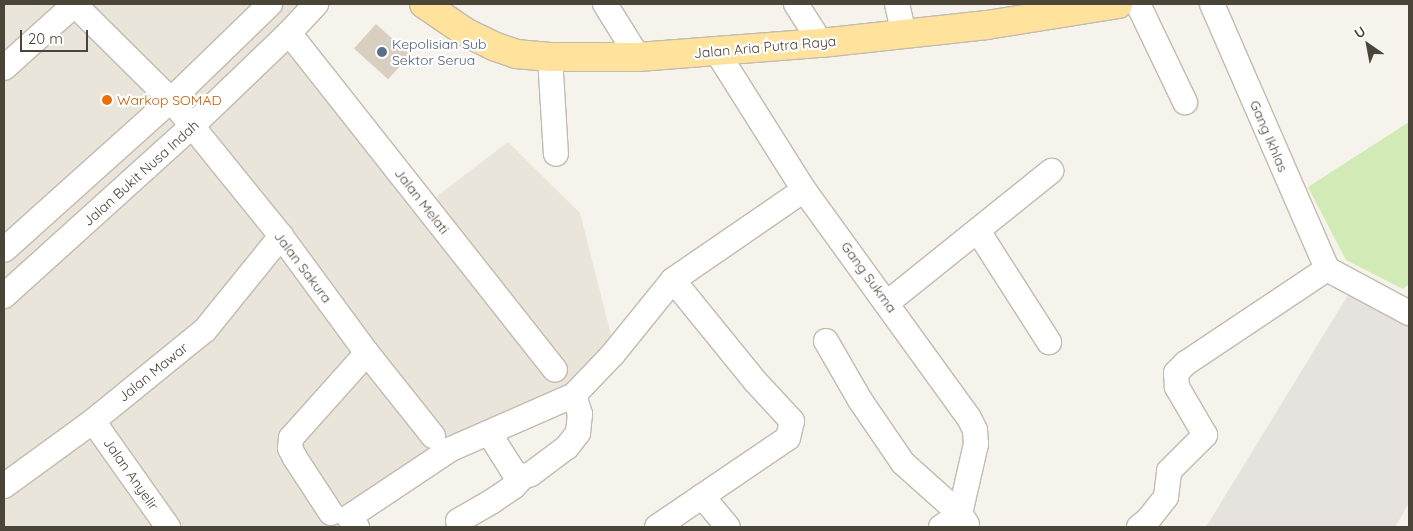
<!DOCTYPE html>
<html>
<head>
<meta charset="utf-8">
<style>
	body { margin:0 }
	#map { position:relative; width:1413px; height:531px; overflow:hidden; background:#f6f3ec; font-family:Quicksand,sans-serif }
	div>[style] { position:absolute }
	.residential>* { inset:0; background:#eae5da }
	.industrial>* { inset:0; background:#e6e2dd }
	.green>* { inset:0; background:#d2eab5 }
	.building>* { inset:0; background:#d8cfc1; transform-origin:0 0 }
	.roads { filter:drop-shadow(1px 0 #c2bbae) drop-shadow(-1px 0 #c2bbae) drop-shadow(0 1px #c2bbae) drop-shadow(0 -1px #c2bbae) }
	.minor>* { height:24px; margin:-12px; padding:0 12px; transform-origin:12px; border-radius:12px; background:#fff }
	.major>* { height:28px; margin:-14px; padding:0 14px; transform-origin:14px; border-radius:14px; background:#ffe39c }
	.dots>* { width:14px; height:14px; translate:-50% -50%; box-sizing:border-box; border:2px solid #fff; border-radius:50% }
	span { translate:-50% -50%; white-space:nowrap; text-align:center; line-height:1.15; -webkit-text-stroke:4.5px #fff; paint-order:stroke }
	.service-label { font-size:14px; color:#4e5e75 }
	.left { translate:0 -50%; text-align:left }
	.street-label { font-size:14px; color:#4b4439 }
	.food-label { font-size:14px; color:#c56008 }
	.frame { position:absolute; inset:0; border:5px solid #4b4439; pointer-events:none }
	.north { position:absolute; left:1343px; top:20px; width:50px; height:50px; -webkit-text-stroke:4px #fff; paint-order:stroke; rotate:327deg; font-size:14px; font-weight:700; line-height:20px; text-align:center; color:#4b4439 }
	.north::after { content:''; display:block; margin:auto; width:18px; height:22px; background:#4b4439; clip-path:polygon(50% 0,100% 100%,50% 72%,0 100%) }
	.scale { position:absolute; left:20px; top:30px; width:68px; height:22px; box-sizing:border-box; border:2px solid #4b4439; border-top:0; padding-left:6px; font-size:15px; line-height:18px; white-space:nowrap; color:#4b4439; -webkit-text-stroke:4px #fff; paint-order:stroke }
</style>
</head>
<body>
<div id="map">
	<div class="residential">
		<div style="clip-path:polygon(4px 4px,37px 4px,40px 6px,42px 4px,326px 4px,297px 37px,424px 206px,508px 142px,580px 213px,616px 354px,580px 395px,448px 449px,325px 527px,4px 527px)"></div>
	</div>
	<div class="industrial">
		<div style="clip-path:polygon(1356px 282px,1409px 314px,1409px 503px,1395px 527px,1206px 527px)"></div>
	</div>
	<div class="green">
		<div style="clip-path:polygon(1409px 122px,1409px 284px,1403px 289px,1346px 260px,1308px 187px)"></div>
	</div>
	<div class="building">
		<div style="left:376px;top:24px;width:46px;height:33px;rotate:42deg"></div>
	</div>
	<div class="roads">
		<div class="minor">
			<div style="left:74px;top:4px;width:136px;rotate:44.7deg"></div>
			<div style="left:171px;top:100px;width:175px;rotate:51deg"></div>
			<div style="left:281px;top:236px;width:145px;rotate:53.7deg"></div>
			<div style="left:367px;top:353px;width:106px;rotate:51.5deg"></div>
			<div style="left:605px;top:4px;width:62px;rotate:58.1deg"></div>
			<div style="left:796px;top:4px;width:46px;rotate:57.3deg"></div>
			<div style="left:897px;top:4px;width:32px;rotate:77deg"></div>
			<div style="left:1138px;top:4px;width:109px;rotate:64.4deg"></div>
			<div style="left:1212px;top:4px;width:289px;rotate:66.5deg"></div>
			<div style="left:289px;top:33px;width:429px;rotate:51.7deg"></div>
			<div style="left:717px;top:52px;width:163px;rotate:57.8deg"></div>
			<div style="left:804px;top:190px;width:281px;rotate:54.1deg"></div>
			<div style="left:969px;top:418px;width:13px;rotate:63deg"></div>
			<div style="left:975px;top:430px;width:14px;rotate:86deg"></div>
			<div style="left:976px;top:444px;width:72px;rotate:102.9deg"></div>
			<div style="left:550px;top:57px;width:97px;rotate:86.5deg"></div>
			<div style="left:4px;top:68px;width:96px;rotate:-42deg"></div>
			<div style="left:978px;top:231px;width:132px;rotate:57.4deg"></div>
			<div style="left:4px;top:250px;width:224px;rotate:-41.9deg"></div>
			<div style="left:171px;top:100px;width:138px;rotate:-44.1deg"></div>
			<div style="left:1327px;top:269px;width:93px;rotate:28.2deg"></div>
			<div style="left:4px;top:296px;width:253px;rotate:-42.1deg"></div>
			<div style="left:192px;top:126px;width:134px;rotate:-43.8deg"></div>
			<div style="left:289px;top:33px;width:40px;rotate:-47deg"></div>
			<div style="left:887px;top:303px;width:211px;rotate:-38.8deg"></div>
			<div style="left:826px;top:341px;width:68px;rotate:60deg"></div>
			<div style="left:860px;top:400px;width:76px;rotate:55.7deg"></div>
			<div style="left:903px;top:463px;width:76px;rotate:41.8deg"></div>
			<div style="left:960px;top:514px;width:12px;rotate:55deg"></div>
			<div style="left:93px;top:421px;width:130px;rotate:54.7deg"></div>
			<div style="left:489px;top:433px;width:45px;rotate:57.7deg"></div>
			<div style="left:513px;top:471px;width:11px;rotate:34deg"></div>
			<div style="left:522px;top:477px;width:9px;rotate:-18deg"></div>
			<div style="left:531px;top:474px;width:45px;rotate:-36.9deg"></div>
			<div style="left:567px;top:447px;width:18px;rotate:-52deg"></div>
			<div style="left:578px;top:433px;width:19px;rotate:-84deg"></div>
			<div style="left:580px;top:414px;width:20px;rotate:-108deg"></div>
			<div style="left:4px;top:486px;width:110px;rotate:-36.1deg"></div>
			<div style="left:93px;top:421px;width:144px;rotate:-39.1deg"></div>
			<div style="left:205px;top:330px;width:121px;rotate:-51deg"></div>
			<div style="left:702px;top:496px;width:40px;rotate:50deg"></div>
			<div style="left:331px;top:513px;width:66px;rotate:-123.2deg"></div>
			<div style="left:295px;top:458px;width:11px;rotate:-117deg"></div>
			<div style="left:290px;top:448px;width:10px;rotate:-84deg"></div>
			<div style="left:291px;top:438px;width:114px;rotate:-48.2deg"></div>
			<div style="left:458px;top:521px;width:38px;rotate:-30deg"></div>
			<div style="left:491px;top:502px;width:27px;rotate:-34deg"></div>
			<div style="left:513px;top:487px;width:14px;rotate:-45deg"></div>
			<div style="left:357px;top:527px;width:13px;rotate:-129deg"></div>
			<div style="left:349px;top:517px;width:123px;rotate:-33.7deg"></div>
			<div style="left:451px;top:449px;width:134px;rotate:-23.7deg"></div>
			<div style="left:574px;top:395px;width:57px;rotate:-46.4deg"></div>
			<div style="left:613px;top:354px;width:95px;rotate:-51deg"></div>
			<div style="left:673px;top:280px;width:159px;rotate:-34.5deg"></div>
			<div style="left:657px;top:527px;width:158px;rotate:-34.2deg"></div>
			<div style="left:788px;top:438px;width:17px;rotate:-77deg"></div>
			<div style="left:792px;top:421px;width:54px;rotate:-132.8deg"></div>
			<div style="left:755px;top:381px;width:130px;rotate:-129.1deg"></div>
			<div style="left:941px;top:527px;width:23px;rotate:-34deg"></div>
			<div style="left:1139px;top:527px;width:11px;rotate:-38deg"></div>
			<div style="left:1148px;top:520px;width:29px;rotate:-52deg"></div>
			<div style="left:1166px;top:497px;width:26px;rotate:-83deg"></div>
			<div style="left:1169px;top:471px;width:51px;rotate:-45deg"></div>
			<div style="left:1205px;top:435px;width:56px;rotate:-120.3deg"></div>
			<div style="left:1177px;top:387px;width:14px;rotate:-94deg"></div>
			<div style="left:1176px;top:373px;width:14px;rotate:-45deg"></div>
			<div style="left:1186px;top:363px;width:169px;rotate:-33.7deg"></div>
		</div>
		<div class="major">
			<div style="left:424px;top:4px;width:50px;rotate:34.3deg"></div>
			<div style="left:465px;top:32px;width:34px;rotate:26deg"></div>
			<div style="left:496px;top:47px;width:21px;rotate:19deg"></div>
			<div style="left:516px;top:54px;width:34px;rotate:5deg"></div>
			<div style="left:550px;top:57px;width:88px"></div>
			<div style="left:638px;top:57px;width:184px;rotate:-4.4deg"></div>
			<div style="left:821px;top:43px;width:167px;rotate:-6.2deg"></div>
			<div style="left:987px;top:25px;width:133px;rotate:-9.1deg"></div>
		</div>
	</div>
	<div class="dots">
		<div style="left:382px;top:52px;background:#5c6f8a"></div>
		<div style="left:107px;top:100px;background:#e8710a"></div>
	</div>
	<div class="service-label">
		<span class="left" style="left:392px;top:52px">Kepolisian Sub<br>Sektor Serua</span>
	</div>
	<div class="street-label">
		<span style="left:765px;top:47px;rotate:-5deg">Jalan Aria Putra Raya</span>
		<span style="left:1269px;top:136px;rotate:67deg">Gang Ikhlas</span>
		<span style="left:141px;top:173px;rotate:-42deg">Jalan Bukit Nusa Indah</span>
		<span style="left:422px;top:201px;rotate:52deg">Jalan Melati</span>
		<span style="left:303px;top:267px;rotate:53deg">Jalan Sakura</span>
		<span style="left:869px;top:277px;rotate:54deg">Gang Sukma</span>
		<span style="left:153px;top:372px;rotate:-39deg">Jalan Mawar</span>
		<span style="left:131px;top:474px;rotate:55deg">Jalan Anyelir</span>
	</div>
	<div class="food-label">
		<span class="left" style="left:117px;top:100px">Warkop SOMAD</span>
	</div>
	<div class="frame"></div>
	<div class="north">U</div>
	<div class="scale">20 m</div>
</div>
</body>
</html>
